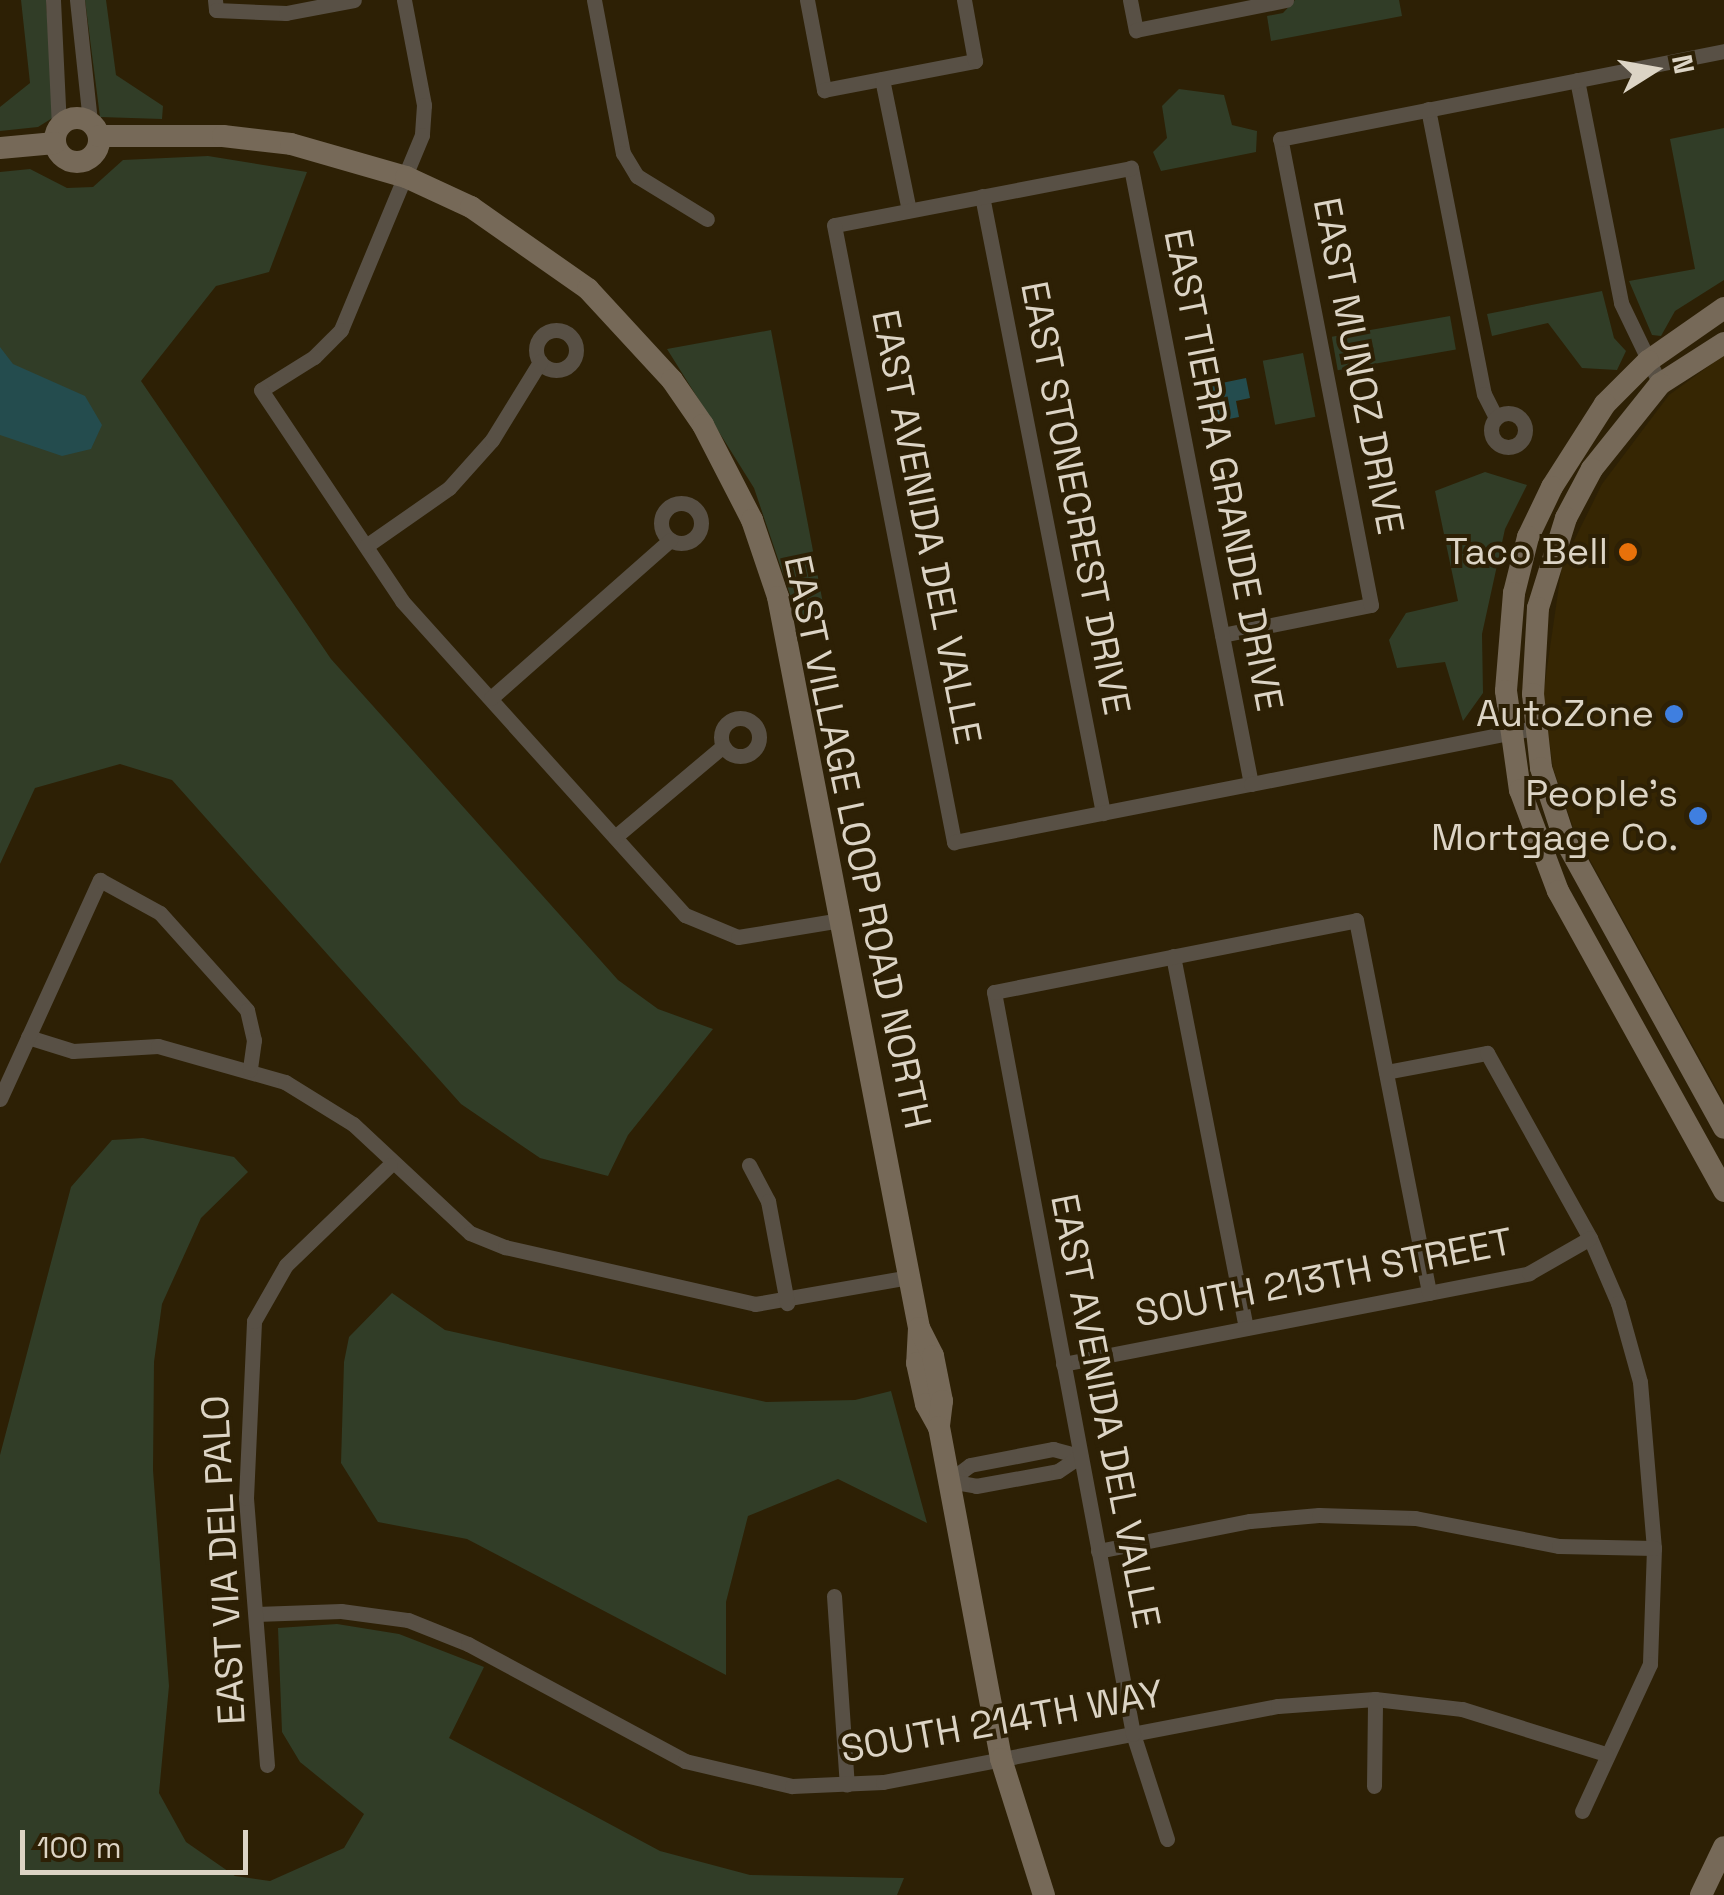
<!DOCTYPE html>
<html>
<head>
<meta charset="utf-8">
<style>
	body { margin:0 }
	#map { position:relative; width:1724px; height:1895px; overflow:hidden; background:#2d2005; font-family:"Space Grotesk",sans-serif }
	div>[style] { position:absolute }
	.built>* { inset:0; background:#362603 }
	.green>* { inset:0; background:#313d27; transform-origin:0 0 }
	.water>* { inset:0; background:#244c4e }
	.street>* { height:15px; margin:-7.5px; padding:0 7.5px; transform-origin:7.5px; border-radius:7.5px; background:#585045 }
	.street>.ring { margin:-7.5px; padding:0; box-sizing:content-box; background:none; border:15px solid #585045; border-radius:50% }
	.secondary>* { height:22px; margin:-11px; padding:0 11px; transform-origin:11px; border-radius:11px; background:#766958 }
	.secondary>.ring { margin:-11px; padding:0; box-sizing:content-box; background:none; border:22px solid #766958; border-radius:50% }
	.dots>* { width:28px; height:28px; translate:-50% -50%; box-sizing:border-box; border:5px solid #2d2005; border-radius:50% }
	span { translate:-50% -50%; white-space:nowrap; text-align:center; line-height:1.15; -webkit-text-stroke:8px #2d2005; paint-order:stroke }
	.street-label { font-size:38px; color:#dcd4c5 }
	.poi-label { font-size:38px; color:#dcd4c5 }
	.right { translate:-100% -50%; text-align:right }
	.north { position:absolute; left:1604px; top:20px; width:100px; height:100px; -webkit-text-stroke:8px #2d2005; paint-order:stroke; rotate:79deg; font-size:28px; font-weight:700; line-height:40px; text-align:center; color:#dcd4c5 }
	.north::after { content:''; display:block; margin:auto; width:35px; height:45px; background:#dcd4c5; clip-path:polygon(50% 0,100% 100%,50% 72%,0 100%) }
	.scale { position:absolute; left:20px; top:1830px; width:228px; height:45px; box-sizing:border-box; border:5px solid #dcd4c5; border-top:0; padding-left:12px; font-size:30px; line-height:35px; white-space:nowrap; color:#dcd4c5; -webkit-text-stroke:8px #2d2005; paint-order:stroke }
</style>
</head>
<body>
<div id="map">
	<div class="built">
		<div style="clip-path:polygon(1724px 355px,1724px 1102px,1575px 833px,1553px 768px,1543px 696px,1562px 565px,1602px 484px,1669px 395px)"></div>
	</div>
	<div class="green">
		<div style="clip-path:polygon(21px 0,46px 0,54px 117px,38px 127px,0 131px,0 107px,30px 83px)"></div>
		<div style="clip-path:polygon(85px 0,106px 0,116px 75px,163px 106px,162px 119px,100px 117px)"></div>
		<div style="clip-path:polygon(1295px 0,1399px 0,1402px 16px,1271px 41px,1267px 16px,1283px 13px)"></div>
		<div style="clip-path:polygon(1179px 89px,1224px 95px,1232px 125px,1257px 131px,1256px 152px,1161px 171px,1153px 152px,1167px 138px,1162px 106px)"></div>
		<div style="clip-path:polygon(1724px 128px,1724px 280px,1675px 311px,1661px 336px,1652px 335px,1629px 281px,1695px 269px,1670px 139px)"></div>
		<div style="clip-path:polygon(208px 156px,307px 172px,269px 272px,216px 286px,141px 381px,331px 659px,618px 980px,658px 1009px,713px 1029px,628px 1135px,608px 1176px,540px 1158px,461px 1104px,172px 780px,120px 764px,35px 788px,0 864px,0 172px,30px 169px,67px 188px,93px 187px,123px 160px)"></div>
		<div style="clip-path:polygon(1602px 291px,1614px 338px,1626px 351px,1617px 370px,1582px 368px,1548px 323px,1492px 336px,1487px 314px)"></div>
		<div style="left:1450px;top:316px;width:34px;height:120px;rotate:80deg"></div>
		<div style="clip-path:polygon(771px 330px,825px 614px,799px 621px,754px 488px,667px 349px)"></div>
		<div style="left:1303px;top:353px;width:65px;height:41px;rotate:79deg"></div>
		<div style="clip-path:polygon(1485px 472px,1527px 485px,1505px 529px,1482px 634px,1483px 693px,1463px 721px,1445px 662px,1397px 668px,1389px 640px,1406px 613px,1458px 601px,1435px 491px)"></div>
		<div style="clip-path:polygon(143px 1138px,234px 1157px,248px 1172px,201px 1218px,162px 1304px,154px 1362px,153px 1470px,169px 1686px,159px 1793px,186px 1842px,235px 1876px,270px 1881px,344px 1848px,364px 1814px,300px 1762px,282px 1732px,278px 1628px,337px 1624px,399px 1634px,484px 1667px,449px 1738px,660px 1851px,750px 1875px,904px 1878px,897px 1895px,0 1895px,0 1455px,71px 1187px,112px 1140px)"></div>
		<div style="clip-path:polygon(392px 1293px,445px 1330px,766px 1402px,855px 1400px,891px 1391px,927px 1523px,838px 1479px,748px 1516px,726px 1602px,726px 1675px,467px 1539px,378px 1522px,341px 1463px,344px 1362px,349px 1337px)"></div>
	</div>
	<div class="water">
		<div style="clip-path:polygon(0 347px,13px 364px,85px 396px,102px 425px,91px 449px,62px 456px,0 435px)"></div>
		<div style="clip-path:polygon(1246px 378px,1250px 398px,1236px 401px,1239px 417px,1219px 421px,1212px 385px)"></div>
	</div>
	<div class="street">
		<div style="left:53px;top:0;width:127px;rotate:87.3deg"></div>
		<div style="left:77px;top:0;width:123px;rotate:83.9deg"></div>
		<div style="left:215px;top:0;width:10px;rotate:84deg"></div>
		<div style="left:216px;top:10px;width:70px;rotate:2.5deg"></div>
		<div style="left:286px;top:13px;width:69px;rotate:-10.8deg"></div>
		<div style="left:404px;top:0;width:107px;rotate:79.2deg"></div>
		<div style="left:424px;top:105px;width:30px;rotate:94deg"></div>
		<div style="left:422px;top:135px;width:211px;rotate:112.6deg"></div>
		<div style="left:341px;top:330px;width:38px;rotate:135deg"></div>
		<div style="left:314px;top:357px;width:62px;rotate:148.1deg"></div>
		<div style="left:261px;top:390px;width:254px;rotate:56.2deg"></div>
		<div style="left:402px;top:601px;width:423px;rotate:48deg"></div>
		<div style="left:685px;top:915px;width:57px;rotate:22.5deg"></div>
		<div style="left:738px;top:937px;width:104px;rotate:-9.4deg"></div>
		<div style="left:594px;top:0;width:156px;rotate:79.3deg"></div>
		<div style="left:623px;top:153px;width:27px;rotate:59deg"></div>
		<div style="left:637px;top:176px;width:82px;rotate:31.6deg"></div>
		<div style="left:807px;top:0;width:92px;rotate:79.3deg"></div>
		<div style="left:824px;top:90px;width:154px;rotate:-10.9deg"></div>
		<div style="left:975px;top:61px;width:62px;rotate:-100.2deg"></div>
		<div style="left:1130px;top:0;width:31px;rotate:79deg"></div>
		<div style="left:1136px;top:30px;width:153px;rotate:-11.3deg"></div>
		<div style="left:882px;top:79px;width:134px;rotate:78.4deg"></div>
		<div style="left:1577px;top:80px;width:227px;rotate:78.8deg"></div>
		<div style="left:1621px;top:303px;width:90px;rotate:64.3deg"></div>
		<div style="left:1428px;top:109px;width:290px;rotate:78.9deg"></div>
		<div style="left:1484px;top:394px;width:27px;rotate:63deg"></div>
		<div style="left:982px;top:196px;width:629px;rotate:78.9deg"></div>
		<div class="ring" style="left:536px;top:330px;width:25px;height:25px"></div>
		<div class="ring" style="left:1491px;top:413px;width:19px;height:19px"></div>
		<div class="ring" style="left:661px;top:503px;width:25px;height:25px"></div>
		<div style="left:366px;top:546px;width:101px;rotate:-34.9deg"></div>
		<div style="left:449px;top:488px;width:64px;rotate:-48.1deg"></div>
		<div style="left:492px;top:440px;width:92px;rotate:-58.4deg"></div>
		<div style="left:1222px;top:635px;width:152px;rotate:-11.4deg"></div>
		<div style="left:1371px;top:605px;width:475px;rotate:-101deg"></div>
		<div style="left:1280px;top:139px;width:453px;rotate:-11.2deg"></div>
		<div style="left:491px;top:698px;width:239px;rotate:-41.4deg"></div>
		<div class="ring" style="left:721px;top:718px;width:23px;height:23px"></div>
		<div style="left:1251px;top:784px;width:628px;rotate:-101.02deg"></div>
		<div style="left:1131px;top:168px;width:302px;rotate:169.1deg"></div>
		<div style="left:834px;top:225px;width:629px;rotate:78.99deg"></div>
		<div style="left:954px;top:842px;width:303px;rotate:-11.1deg"></div>
		<div style="left:1251px;top:784px;width:288px;rotate:-11.2deg"></div>
		<div style="left:615px;top:837px;width:141px;rotate:-40.1deg"></div>
		<div style="left:1173px;top:956px;width:379px;rotate:78.9deg"></div>
		<div style="left:28px;top:1037px;width:47px;rotate:17.3deg"></div>
		<div style="left:73px;top:1051px;width:85px;rotate:-3.4deg"></div>
		<div style="left:158px;top:1046px;width:132px;rotate:15.8deg"></div>
		<div style="left:285px;top:1082px;width:80px;rotate:31.7deg"></div>
		<div style="left:353px;top:1124px;width:160px;rotate:43deg"></div>
		<div style="left:470px;top:1233px;width:38px;rotate:22deg"></div>
		<div style="left:505px;top:1247px;width:256px;rotate:12.8deg"></div>
		<div style="left:755px;top:1304px;width:156px;rotate:-9.9deg"></div>
		<div style="left:1386px;top:1072px;width:103px;rotate:-10.7deg"></div>
		<div style="left:1487px;top:1053px;width:212px;rotate:60.9deg"></div>
		<div style="left:1590px;top:1238px;width:71px;rotate:66.7deg"></div>
		<div style="left:1618px;top:1303px;width:82px;rotate:74.4deg"></div>
		<div style="left:1640px;top:1382px;width:167px;rotate:85.2deg"></div>
		<div style="left:1654px;top:1548px;width:116px;rotate:92deg"></div>
		<div style="left:1650px;top:1664px;width:162px;rotate:114.8deg"></div>
		<div style="left:0;top:1099px;width:241px;rotate:-65.5deg"></div>
		<div style="left:100px;top:880px;width:68px;rotate:28.8deg"></div>
		<div style="left:160px;top:913px;width:130px;rotate:48.1deg"></div>
		<div style="left:247px;top:1010px;width:31px;rotate:77deg"></div>
		<div style="left:254px;top:1040px;width:30px;rotate:98deg"></div>
		<div style="left:749px;top:1165px;width:41px;rotate:62.2deg"></div>
		<div style="left:768px;top:1201px;width:104px;rotate:79.4deg"></div>
		<div style="left:1063px;top:1364px;width:475px;rotate:-11deg"></div>
		<div style="left:1529px;top:1273px;width:70px;rotate:-29.8deg"></div>
		<div style="left:949px;top:1481px;width:26px;rotate:-37deg"></div>
		<div style="left:970px;top:1465px;width:85px;rotate:-10.9deg"></div>
		<div style="left:1053px;top:1449px;width:28px;rotate:15deg"></div>
		<div style="left:949px;top:1481px;width:27px;rotate:10deg"></div>
		<div style="left:976px;top:1486px;width:83px;rotate:-10.4deg"></div>
		<div style="left:1058px;top:1471px;width:27px;rotate:-34deg"></div>
		<div style="left:1098px;top:1551px;width:155px;rotate:-11.2deg"></div>
		<div style="left:1250px;top:1521px;width:69px;rotate:-5deg"></div>
		<div style="left:1319px;top:1515px;width:96px;rotate:1.8deg"></div>
		<div style="left:1415px;top:1518px;width:147px;rotate:11deg"></div>
		<div style="left:1559px;top:1546px;width:95px;rotate:1.2deg"></div>
		<div style="left:834px;top:1596px;width:189px;rotate:86.1deg"></div>
		<div style="left:256px;top:1614px;width:85px;rotate:-2deg"></div>
		<div style="left:341px;top:1611px;width:68px;rotate:7.7deg"></div>
		<div style="left:408px;top:1620px;width:65px;rotate:21.8deg"></div>
		<div style="left:468px;top:1644px;width:247px;rotate:28.3deg"></div>
		<div style="left:685px;top:1761px;width:110px;rotate:13.2deg"></div>
		<div style="left:792px;top:1786px;width:91px;rotate:-2.5deg"></div>
		<div style="left:883px;top:1782px;width:402px;rotate:-10.9deg"></div>
		<div style="left:1278px;top:1706px;width:97px;rotate:-4.1deg"></div>
		<div style="left:1375px;top:1699px;width:88px;rotate:6.6deg"></div>
		<div style="left:1462px;top:1709px;width:151px;rotate:17.4deg"></div>
		<div style="left:267px;top:1765px;width:268px;rotate:-94.5deg"></div>
		<div style="left:246px;top:1498px;width:177px;rotate:-87.4deg"></div>
		<div style="left:254px;top:1321px;width:64px;rotate:-60.3deg"></div>
		<div style="left:286px;top:1265px;width:144px;rotate:-43.9deg"></div>
		<div style="left:1374px;top:1786px;width:87px;rotate:-89.3deg"></div>
		<div style="left:1167px;top:1839px;width:110px;rotate:-107.9deg"></div>
		<div style="left:1133px;top:1734px;width:755px;rotate:-100.61deg"></div>
		<div style="left:994px;top:992px;width:369px;rotate:-11.2deg"></div>
		<div style="left:1356px;top:920px;width:380px;rotate:78.9deg"></div>
	</div>
	<div class="secondary">
		<div class="ring" style="left:55px;top:118px;width:22px;height:22px"></div>
		<div style="left:99px;top:136px;width:124px"></div>
		<div style="left:223px;top:136px;width:68px;rotate:6.7deg"></div>
		<div style="left:291px;top:144px;width:120px;rotate:16deg"></div>
		<div style="left:406px;top:177px;width:72px;rotate:24.8deg"></div>
		<div style="left:471px;top:207px;width:143px;rotate:35deg"></div>
		<div style="left:588px;top:289px;width:124px;rotate:47.3deg"></div>
		<div style="left:672px;top:380px;width:55px;rotate:55.4deg"></div>
		<div style="left:703px;top:425px;width:107px;rotate:62.7deg"></div>
		<div style="left:752px;top:520px;width:81px;rotate:71.3deg"></div>
		<div style="left:778px;top:597px;width:744px;rotate:79.08deg"></div>
		<div style="left:919px;top:1328px;width:35px;rotate:93deg"></div>
		<div style="left:917px;top:1363px;width:42px;rotate:77.6deg"></div>
		<div style="left:926px;top:1404px;width:26px;rotate:61deg"></div>
		<div style="left:0;top:148px;width:55px;rotate:-5.2deg"></div>
		<div style="left:1724px;top:308px;width:93px;rotate:145.1deg"></div>
		<div style="left:1648px;top:361px;width:61px;rotate:135deg"></div>
		<div style="left:1605px;top:404px;width:98px;rotate:122.6deg"></div>
		<div style="left:1552px;top:487px;width:55px;rotate:115.6deg"></div>
		<div style="left:1528px;top:537px;width:58px;rotate:104deg"></div>
		<div style="left:1514px;top:593px;width:98px;rotate:94.7deg"></div>
		<div style="left:1506px;top:691px;width:100px;rotate:82deg"></div>
		<div style="left:1520px;top:790px;width:108px;rotate:69.4deg"></div>
		<div style="left:1558px;top:891px;width:343px;rotate:61deg"></div>
		<div style="left:1724px;top:343px;width:76px;rotate:147.4deg"></div>
		<div style="left:1660px;top:384px;width:109px;rotate:128.7deg"></div>
		<div style="left:1592px;top:469px;width:55px;rotate:118deg"></div>
		<div style="left:1566px;top:518px;width:94px;rotate:107.3deg"></div>
		<div style="left:1538px;top:608px;width:86px;rotate:93.3deg"></div>
		<div style="left:1533px;top:694px;width:74px;rotate:83.8deg"></div>
		<div style="left:1541px;top:768px;width:74px;rotate:71.8deg"></div>
		<div style="left:1564px;top:838px;width:331px;rotate:61.1deg"></div>
		<div style="left:919px;top:1328px;width:31px;rotate:63deg"></div>
		<div style="left:933px;top:1356px;width:46px;rotate:78.7deg"></div>
		<div style="left:942px;top:1401px;width:26px;rotate:97deg"></div>
		<div style="left:939px;top:1427px;width:338px;rotate:79.4deg"></div>
		<div style="left:1001px;top:1759px;width:143px;rotate:72.5deg"></div>
		<div style="left:1701px;top:1895px;width:53px;rotate:-64.4deg"></div>
	</div>
	<div class="dots">
		<div style="left:1628px;top:552px;background:#e8710a"></div>
		<div style="left:1674px;top:714px;background:#3f7fe0"></div>
		<div style="left:1698px;top:816px;background:#3f7fe0"></div>
	</div>
	<div class="street-label">
		<span style="left:1358px;top:366px;rotate:79deg">EAST MUNOZ DRIVE</span>
		<span style="left:1223px;top:470px;rotate:79deg">EAST TIERRA GRANDE DRIVE</span>
		<span style="left:1075px;top:498px;rotate:79deg">EAST STONECREST DRIVE</span>
		<span style="left:926px;top:527px;rotate:79deg">EAST AVENIDA DEL VALLE</span>
		<span style="left:857px;top:842px;rotate:78deg">EAST VILLAGE LOOP ROAD NORTH</span>
		<span style="left:1324px;top:1278px;rotate:-11deg">SOUTH 213TH STREET</span>
		<span style="left:1105px;top:1411px;rotate:79deg">EAST AVENIDA DEL VALLE</span>
		<span style="left:224px;top:1560px;rotate:-93deg">EAST VIA DEL PALO</span>
		<span style="left:1002px;top:1722px;rotate:-10deg">SOUTH 214TH WAY</span>
	</div>
	<div class="poi-label">
		<span class="right" style="left:1608px;top:552px">Taco Bell</span>
		<span class="right" style="left:1654px;top:714px">AutoZone</span>
		<span class="right" style="left:1678px;top:816px">People's<br>Mortgage Co.</span>
	</div>
	<div class="north">N</div>
	<div class="scale">100 m</div>
</div>
</body>
</html>
